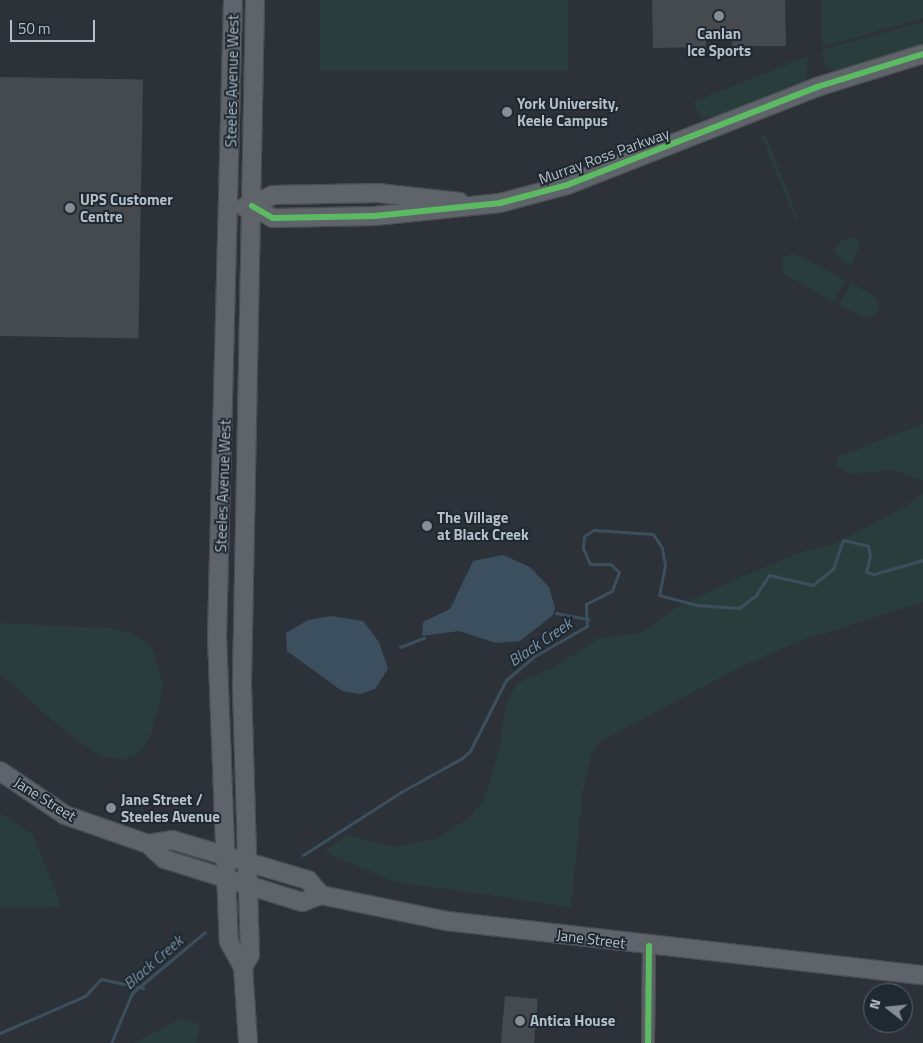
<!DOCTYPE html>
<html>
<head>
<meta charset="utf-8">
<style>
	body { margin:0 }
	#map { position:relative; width:923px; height:1043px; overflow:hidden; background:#2c3237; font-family:"Titillium Web",sans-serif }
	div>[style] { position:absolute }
	.green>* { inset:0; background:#2a3d3d; transform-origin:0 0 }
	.water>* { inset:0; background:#3c4f5f }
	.stream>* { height:3px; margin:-1.5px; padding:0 1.5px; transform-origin:1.5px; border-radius:1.5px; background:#3c4f5f }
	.building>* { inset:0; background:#454a4f; transform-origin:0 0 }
	.roads { filter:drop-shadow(1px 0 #4a4e52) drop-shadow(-1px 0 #4a4e52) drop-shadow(0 1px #4a4e52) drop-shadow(0 -1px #4a4e52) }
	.street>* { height:12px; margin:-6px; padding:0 6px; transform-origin:6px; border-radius:6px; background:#5b6065 }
	.secondary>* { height:18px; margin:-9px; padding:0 9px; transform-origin:9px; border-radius:9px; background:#5f646a }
	.cycleway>* { height:6px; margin:-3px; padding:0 3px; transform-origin:3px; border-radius:3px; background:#5cba63 }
	.dots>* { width:14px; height:14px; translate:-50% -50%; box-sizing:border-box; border:2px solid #1f2931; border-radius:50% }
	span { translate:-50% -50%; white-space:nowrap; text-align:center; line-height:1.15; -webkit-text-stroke:4px #1f2931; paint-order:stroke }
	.poi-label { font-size:15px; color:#b6bfc7; font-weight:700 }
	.left { translate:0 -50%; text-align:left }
	.street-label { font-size:15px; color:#b6bfc7 }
	.water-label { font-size:16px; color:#7a93a8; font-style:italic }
	.north { position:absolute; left:863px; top:983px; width:50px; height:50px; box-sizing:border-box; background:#1f2931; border:1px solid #5b656d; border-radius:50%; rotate:286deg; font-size:14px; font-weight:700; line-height:20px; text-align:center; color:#b6bfc7 }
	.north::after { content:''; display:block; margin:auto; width:18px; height:22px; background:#868e95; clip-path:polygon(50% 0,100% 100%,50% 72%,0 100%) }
	.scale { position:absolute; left:10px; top:20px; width:85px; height:22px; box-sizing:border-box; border:2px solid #b6bfc7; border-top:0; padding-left:6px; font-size:15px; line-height:18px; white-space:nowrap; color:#b6bfc7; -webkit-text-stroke:4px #1f2931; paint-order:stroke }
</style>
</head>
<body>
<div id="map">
	<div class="green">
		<div style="left:320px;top:0;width:248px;height:71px"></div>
		<div style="clip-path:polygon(821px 0,923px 0,923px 18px,822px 47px)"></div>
		<div style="clip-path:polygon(923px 22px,923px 48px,838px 72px,824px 65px,822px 50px)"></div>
		<div style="clip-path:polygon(808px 56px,806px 83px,712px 122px,710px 116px,701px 119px,693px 102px)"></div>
		<div style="clip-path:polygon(765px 134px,798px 218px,797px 223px,761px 136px)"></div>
		<div style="clip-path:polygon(857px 237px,860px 245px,851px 266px,840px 259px,834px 250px,842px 240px)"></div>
		<div style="clip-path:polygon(794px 253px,845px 280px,834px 302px,782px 273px,783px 257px)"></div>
		<div style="clip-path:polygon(851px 283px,875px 296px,880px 308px,874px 316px,863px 317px,839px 305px)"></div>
		<div style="clip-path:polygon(923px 424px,923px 480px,891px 470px,850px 474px,836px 466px,837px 457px)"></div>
		<div style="clip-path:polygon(923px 493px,923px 602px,800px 641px,738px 668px,598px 743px,591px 755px,582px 797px,571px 907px,396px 882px,324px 852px,347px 835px,395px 847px,436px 839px,469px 818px,483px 801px,500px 748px,505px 707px,517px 683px,554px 667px,600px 638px,641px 633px,676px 608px,734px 580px,801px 552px,832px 545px,908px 505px)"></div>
		<div style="clip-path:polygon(0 623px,110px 628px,132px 633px,152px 648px,163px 683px,161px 699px,150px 737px,139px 753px,122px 760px,101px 756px,63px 730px,0 673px)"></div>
		<div style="clip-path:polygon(0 813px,33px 835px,62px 907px,0 908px)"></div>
		<div style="clip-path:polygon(180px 1019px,197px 1023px,200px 1028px,196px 1043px,134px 1043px)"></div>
	</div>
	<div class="water">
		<div style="clip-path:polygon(503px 555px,530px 567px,549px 587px,555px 608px,553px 615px,520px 641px,496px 643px,459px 631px,422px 636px,423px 622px,450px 609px,473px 561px)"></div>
		<div style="clip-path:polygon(331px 616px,363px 621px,379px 642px,388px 669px,375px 689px,360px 694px,342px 691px,287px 651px,286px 633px,308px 620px)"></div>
	</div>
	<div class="stream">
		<div style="left:556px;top:613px;width:33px;rotate:11deg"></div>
		<div style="left:400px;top:647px;width:26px;rotate:-21deg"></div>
		<div style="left:303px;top:855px;width:117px;rotate:-32.7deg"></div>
		<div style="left:401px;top:792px;width:70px;rotate:-29.1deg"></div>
		<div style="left:462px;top:758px;width:11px;rotate:-41deg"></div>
		<div style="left:470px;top:751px;width:80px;rotate:-63.1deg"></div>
		<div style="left:506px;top:680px;width:38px;rotate:-40deg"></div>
		<div style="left:535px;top:656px;width:60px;rotate:-30deg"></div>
		<div style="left:587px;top:626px;width:22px;rotate:-93deg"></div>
		<div style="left:586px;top:604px;width:29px;rotate:-27deg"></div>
		<div style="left:612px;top:591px;width:20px;rotate:-70deg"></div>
		<div style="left:619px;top:572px;width:12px;rotate:-138deg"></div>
		<div style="left:610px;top:564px;width:20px;rotate:180deg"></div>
		<div style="left:590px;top:564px;width:17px;rotate:-114deg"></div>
		<div style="left:583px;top:548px;width:12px;rotate:-85deg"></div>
		<div style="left:584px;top:536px;width:12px;rotate:-31deg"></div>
		<div style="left:594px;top:530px;width:59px;rotate:3.9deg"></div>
		<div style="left:653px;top:534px;width:17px;rotate:57deg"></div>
		<div style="left:662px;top:548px;width:17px;rotate:80deg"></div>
		<div style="left:665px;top:565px;width:31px;rotate:101deg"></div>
		<div style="left:659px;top:595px;width:38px;rotate:15deg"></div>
		<div style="left:696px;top:605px;width:43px;rotate:4deg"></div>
		<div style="left:739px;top:608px;width:21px;rotate:-37deg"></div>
		<div style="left:756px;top:595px;width:24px;rotate:-57deg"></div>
		<div style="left:769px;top:575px;width:45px;rotate:12.8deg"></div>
		<div style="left:813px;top:585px;width:26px;rotate:-39deg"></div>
		<div style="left:833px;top:569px;width:31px;rotate:-71deg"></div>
		<div style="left:843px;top:540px;width:26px;rotate:13deg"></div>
		<div style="left:868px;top:546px;width:9px;rotate:77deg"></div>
		<div style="left:870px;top:555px;width:17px;rotate:103deg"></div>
		<div style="left:866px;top:572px;width:8px;rotate:14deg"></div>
		<div style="left:874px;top:574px;width:51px;rotate:-15.9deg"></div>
		<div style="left:0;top:1033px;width:93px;rotate:-23.5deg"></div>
		<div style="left:85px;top:996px;width:23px;rotate:-47deg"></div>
		<div style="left:101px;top:979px;width:43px;rotate:12.1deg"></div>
		<div style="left:111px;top:1043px;width:54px;rotate:-67.2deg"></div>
		<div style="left:132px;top:993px;width:95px;rotate:-39.9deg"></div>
	</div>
	<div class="building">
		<div style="clip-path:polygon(652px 0,785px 0,786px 46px,732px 46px,732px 32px,706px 32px,706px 47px,653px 48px)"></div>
		<div style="left:0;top:77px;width:143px;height:259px;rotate:1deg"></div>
		<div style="left:505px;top:996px;width:33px;height:47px;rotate:5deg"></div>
	</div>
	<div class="roads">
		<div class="street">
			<div style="left:648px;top:1043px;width:97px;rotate:-89.4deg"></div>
		</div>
		<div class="secondary">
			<div style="left:233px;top:0;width:636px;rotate:91.44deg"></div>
			<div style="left:217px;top:636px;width:306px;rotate:87.8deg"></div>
			<div style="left:229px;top:942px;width:29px;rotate:61deg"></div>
			<div style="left:243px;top:967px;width:76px;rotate:86.2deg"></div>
			<div style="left:252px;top:206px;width:24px;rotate:30deg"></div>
			<div style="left:273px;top:218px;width:102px;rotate:-1.1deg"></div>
			<div style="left:375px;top:216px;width:126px;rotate:-5.9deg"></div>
			<div style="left:500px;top:203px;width:69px;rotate:-15deg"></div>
			<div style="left:567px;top:185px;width:269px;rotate:-21.4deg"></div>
			<div style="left:817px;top:87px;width:111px;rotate:-17.3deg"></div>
			<div style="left:244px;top:207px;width:31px;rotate:-22deg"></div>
			<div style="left:273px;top:195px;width:105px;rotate:-1.1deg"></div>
			<div style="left:378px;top:193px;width:82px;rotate:6.3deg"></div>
			<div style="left:0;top:771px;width:78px;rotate:34.1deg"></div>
			<div style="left:65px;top:815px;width:88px;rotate:19.3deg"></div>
			<div style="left:148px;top:844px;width:22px;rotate:43deg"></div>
			<div style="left:164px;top:859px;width:145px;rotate:17.3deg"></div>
			<div style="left:302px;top:902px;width:20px;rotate:-20deg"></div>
			<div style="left:321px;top:895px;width:129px;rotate:11.7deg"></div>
			<div style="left:447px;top:921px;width:479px;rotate:6.5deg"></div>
			<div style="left:148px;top:844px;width:24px;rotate:-9deg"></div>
			<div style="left:172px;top:840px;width:142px;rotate:16.4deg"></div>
			<div style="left:308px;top:880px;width:20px;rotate:49deg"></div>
			<div style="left:243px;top:967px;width:14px;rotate:-60deg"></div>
			<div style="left:250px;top:955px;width:273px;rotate:-91.7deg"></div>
			<div style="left:242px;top:682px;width:682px;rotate:-88.91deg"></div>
		</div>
	</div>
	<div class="cycleway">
		<div style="left:252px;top:206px;width:24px;rotate:30deg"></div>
		<div style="left:273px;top:218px;width:102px;rotate:-1.1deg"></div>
		<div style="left:375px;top:216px;width:126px;rotate:-5.9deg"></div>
		<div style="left:500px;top:203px;width:69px;rotate:-15deg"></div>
		<div style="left:567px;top:185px;width:269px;rotate:-21.4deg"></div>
		<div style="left:817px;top:87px;width:111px;rotate:-17.3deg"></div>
		<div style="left:648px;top:1043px;width:97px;rotate:-89.4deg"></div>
	</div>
	<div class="dots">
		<div style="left:719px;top:16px;background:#868e95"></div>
		<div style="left:507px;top:112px;background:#868e95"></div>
		<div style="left:70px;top:208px;background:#868e95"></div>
		<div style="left:427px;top:526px;background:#868e95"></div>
		<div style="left:111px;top:808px;background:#868e95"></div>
		<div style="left:520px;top:1021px;background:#868e95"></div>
	</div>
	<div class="poi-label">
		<span style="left:719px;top:42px">Canlan<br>Ice Sports</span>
		<span class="left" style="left:517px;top:112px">York University,<br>Keele Campus</span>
		<span class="left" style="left:80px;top:208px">UPS Customer<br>Centre</span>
		<span class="left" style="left:437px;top:526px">The Village<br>at Black Creek</span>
		<span class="left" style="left:121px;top:808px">Jane Street /<br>Steeles Avenue</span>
		<span class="left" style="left:530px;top:1021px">Antica House</span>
	</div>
	<div class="street-label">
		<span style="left:232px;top:81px;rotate:-89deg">Steeles Avenue West</span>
		<span style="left:604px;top:156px;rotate:-20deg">Murray Ross Parkway</span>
		<span style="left:223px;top:486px;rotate:-88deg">Steeles Avenue West</span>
		<span style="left:45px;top:799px;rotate:32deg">Jane Street</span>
		<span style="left:591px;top:939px;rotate:7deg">Jane Street</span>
	</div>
	<div class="water-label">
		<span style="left:540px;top:642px;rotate:-34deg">Black Creek</span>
		<span style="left:153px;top:962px;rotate:-41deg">Black Creek</span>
	</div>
	<div class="north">N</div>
	<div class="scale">50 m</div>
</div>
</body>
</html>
